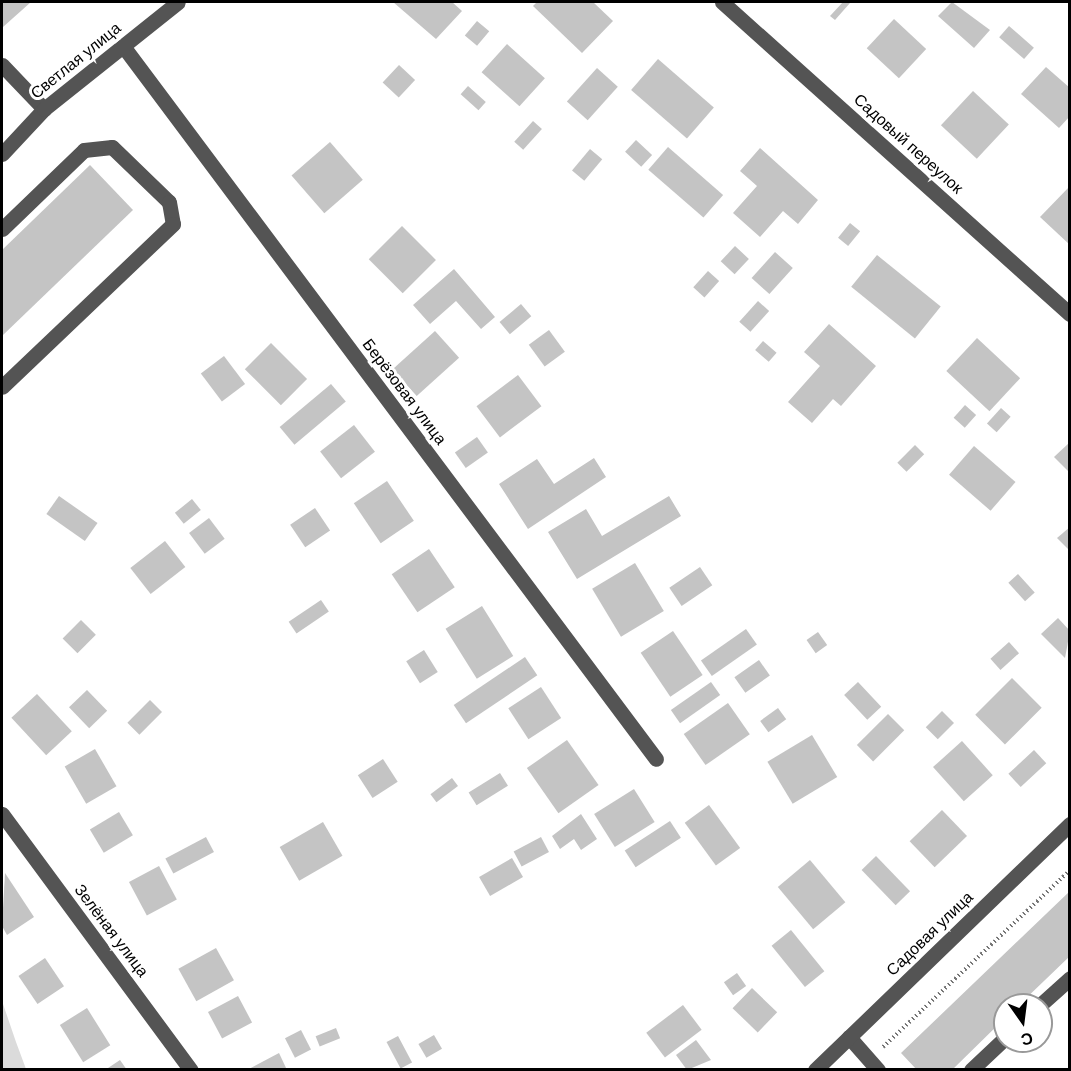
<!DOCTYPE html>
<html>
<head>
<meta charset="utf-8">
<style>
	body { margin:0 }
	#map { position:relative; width:1071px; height:1071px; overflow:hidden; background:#fff; font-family:"DM Sans",sans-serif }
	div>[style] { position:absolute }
	.green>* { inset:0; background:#dbdbdb }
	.building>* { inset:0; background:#c4c4c4; transform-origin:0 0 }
	.path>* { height:4px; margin-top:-2px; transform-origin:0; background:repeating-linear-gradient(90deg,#767676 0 1.5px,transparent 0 4.5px) }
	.minor>* { height:15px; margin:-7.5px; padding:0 7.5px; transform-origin:7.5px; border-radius:7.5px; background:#545454 }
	span { translate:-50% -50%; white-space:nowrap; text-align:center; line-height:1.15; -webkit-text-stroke:6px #fff; paint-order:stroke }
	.street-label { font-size:16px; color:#000 }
	.frame { position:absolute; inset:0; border:3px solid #000; pointer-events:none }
	.north { position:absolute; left:993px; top:993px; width:60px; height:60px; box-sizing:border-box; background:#fff; border:2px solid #999; border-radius:50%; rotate:166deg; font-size:16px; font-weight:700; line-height:24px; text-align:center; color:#000 }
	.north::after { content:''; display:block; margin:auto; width:21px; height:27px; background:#000; clip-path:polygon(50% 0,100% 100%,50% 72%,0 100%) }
</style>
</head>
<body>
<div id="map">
	<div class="green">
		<div style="clip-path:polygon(2px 1001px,16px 1042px,26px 1069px,2px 1069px)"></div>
	</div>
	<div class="building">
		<div style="clip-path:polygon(2px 2px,31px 2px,3px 27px)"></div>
		<div style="clip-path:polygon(393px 2px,452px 2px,462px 11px,436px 39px)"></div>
		<div style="clip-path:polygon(537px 2px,593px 2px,613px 21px,582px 53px,533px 6px)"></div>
		<div style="clip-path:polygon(843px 2px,850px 3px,835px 20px,830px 16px)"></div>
		<div style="clip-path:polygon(952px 2px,990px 30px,974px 48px,938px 16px)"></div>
		<div style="left:894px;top:19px;width:44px;height:40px;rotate:43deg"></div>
		<div style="left:477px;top:21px;width:16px;height:19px;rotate:40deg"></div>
		<div style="left:1009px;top:26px;width:33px;height:15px;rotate:41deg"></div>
		<div style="left:507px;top:44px;width:51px;height:38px;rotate:42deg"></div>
		<div style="left:658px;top:59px;width:74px;height:41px;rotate:41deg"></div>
		<div style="left:399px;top:65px;width:22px;height:24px;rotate:43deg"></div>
		<div style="clip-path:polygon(1046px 67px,1070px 88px,1070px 116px,1059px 128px,1021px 94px)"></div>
		<div style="left:597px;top:68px;width:28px;height:45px;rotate:42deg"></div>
		<div style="left:468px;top:86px;width:24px;height:11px;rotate:42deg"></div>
		<div style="left:973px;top:91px;width:49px;height:47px;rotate:43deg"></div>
		<div style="left:533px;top:121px;width:12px;height:28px;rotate:42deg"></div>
		<div style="left:636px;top:140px;width:22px;height:16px;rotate:43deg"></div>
		<div style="left:330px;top:142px;width:50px;height:51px;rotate:49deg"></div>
		<div style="left:668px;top:147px;width:73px;height:30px;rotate:41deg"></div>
		<div style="clip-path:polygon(760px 148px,818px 200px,798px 224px,783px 211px,760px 237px,733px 213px,757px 186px,740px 171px)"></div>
		<div style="left:590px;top:149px;width:16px;height:28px;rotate:40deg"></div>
		<div style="clip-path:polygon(90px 165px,133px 210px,2px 336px,2px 250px)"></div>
		<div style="clip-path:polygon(1070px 186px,1070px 245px,1040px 217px)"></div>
		<div style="left:850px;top:223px;width:13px;height:19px;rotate:39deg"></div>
		<div style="left:402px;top:226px;width:48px;height:47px;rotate:45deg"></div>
		<div style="left:735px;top:246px;width:19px;height:21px;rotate:43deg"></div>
		<div style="left:775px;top:252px;width:24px;height:35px;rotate:42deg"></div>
		<div style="left:877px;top:255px;width:82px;height:41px;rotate:39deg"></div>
		<div style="clip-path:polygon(454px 269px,495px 317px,481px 329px,456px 301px,430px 324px,413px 305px)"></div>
		<div style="left:708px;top:271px;width:15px;height:22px;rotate:42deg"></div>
		<div style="left:758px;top:301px;width:15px;height:28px;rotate:42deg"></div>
		<div style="left:521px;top:304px;width:16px;height:28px;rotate:50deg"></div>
		<div style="clip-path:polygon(829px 324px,876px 366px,841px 406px,833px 399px,812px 423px,788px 402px,820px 366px,804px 352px)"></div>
		<div style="left:549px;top:330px;width:27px;height:25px;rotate:54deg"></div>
		<div style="left:435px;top:331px;width:36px;height:57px;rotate:48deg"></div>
		<div style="left:977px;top:338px;width:59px;height:45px;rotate:43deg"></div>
		<div style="left:763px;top:341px;width:18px;height:12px;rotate:41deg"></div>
		<div style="left:271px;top:343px;width:51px;height:37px;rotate:45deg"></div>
		<div style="left:224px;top:356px;width:35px;height:29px;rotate:53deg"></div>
		<div style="left:518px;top:375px;width:39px;height:52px;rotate:53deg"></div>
		<div style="left:331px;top:384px;width:23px;height:67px;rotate:50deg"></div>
		<div style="left:965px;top:405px;width:15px;height:17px;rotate:42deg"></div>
		<div style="left:1001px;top:408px;width:13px;height:21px;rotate:42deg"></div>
		<div style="left:354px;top:425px;width:34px;height:43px;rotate:52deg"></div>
		<div style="left:477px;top:437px;width:19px;height:27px;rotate:55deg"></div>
		<div style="clip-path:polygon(1070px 442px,1070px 473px,1054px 457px)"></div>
		<div style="left:915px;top:445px;width:13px;height:25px;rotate:45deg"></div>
		<div style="left:974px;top:446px;width:55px;height:38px;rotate:41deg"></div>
		<div style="clip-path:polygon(594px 458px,606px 477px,528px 529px,499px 484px,537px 459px,554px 484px)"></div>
		<div style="left:387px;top:481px;width:48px;height:40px;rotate:56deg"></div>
		<div style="left:59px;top:496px;width:47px;height:22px;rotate:35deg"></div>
		<div style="clip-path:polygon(669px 496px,681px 516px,577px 579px,548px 532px,586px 509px,602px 536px)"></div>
		<div style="left:192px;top:499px;width:14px;height:22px;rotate:51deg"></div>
		<div style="left:315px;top:508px;width:27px;height:30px;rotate:56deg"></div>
		<div style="left:209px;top:518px;width:26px;height:25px;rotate:53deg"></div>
		<div style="clip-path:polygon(1070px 527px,1070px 551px,1057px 538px)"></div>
		<div style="left:165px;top:541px;width:33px;height:44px;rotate:52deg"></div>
		<div style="left:429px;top:549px;width:46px;height:45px;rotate:56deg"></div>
		<div style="left:635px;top:563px;width:56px;height:50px;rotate:59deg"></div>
		<div style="left:700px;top:567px;width:22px;height:37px;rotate:56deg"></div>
		<div style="left:1018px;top:574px;width:25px;height:13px;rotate:48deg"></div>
		<div style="left:321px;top:600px;width:14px;height:39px;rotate:56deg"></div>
		<div style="left:482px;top:606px;width:59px;height:43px;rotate:58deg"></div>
		<div style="clip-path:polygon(1058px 618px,1070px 631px,1065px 658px,1041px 634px)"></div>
		<div style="left:81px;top:620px;width:21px;height:26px;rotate:45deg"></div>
		<div style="left:746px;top:629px;width:19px;height:55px;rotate:55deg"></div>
		<div style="left:673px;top:631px;width:53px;height:39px;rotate:56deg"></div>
		<div style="left:818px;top:632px;width:16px;height:14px;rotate:55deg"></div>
		<div style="left:1009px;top:642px;width:15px;height:25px;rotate:48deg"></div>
		<div style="left:424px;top:650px;width:26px;height:21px;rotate:58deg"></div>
		<div style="left:525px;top:657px;width:22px;height:86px;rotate:56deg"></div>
		<div style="left:759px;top:660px;width:19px;height:30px;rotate:55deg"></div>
		<div style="left:1012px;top:678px;width:42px;height:52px;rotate:45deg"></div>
		<div style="left:711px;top:682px;width:16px;height:49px;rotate:55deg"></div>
		<div style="left:858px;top:682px;width:34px;height:19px;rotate:47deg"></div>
		<div style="left:541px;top:687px;width:37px;height:39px;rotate:57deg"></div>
		<div style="left:87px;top:690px;width:29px;height:25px;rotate:46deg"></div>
		<div style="left:37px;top:694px;width:51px;height:35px;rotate:47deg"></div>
		<div style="left:150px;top:700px;width:17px;height:32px;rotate:45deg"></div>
		<div style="left:728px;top:703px;width:38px;height:54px;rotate:55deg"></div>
		<div style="left:778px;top:708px;width:14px;height:22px;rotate:54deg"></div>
		<div style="left:942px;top:711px;width:17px;height:23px;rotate:45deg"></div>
		<div style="left:888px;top:714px;width:23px;height:44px;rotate:45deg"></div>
		<div style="left:812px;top:735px;width:49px;height:52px;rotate:59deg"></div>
		<div style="left:567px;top:740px;width:55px;height:49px;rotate:55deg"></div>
		<div style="left:962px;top:741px;width:46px;height:39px;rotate:48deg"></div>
		<div style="left:95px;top:749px;width:43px;height:35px;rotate:60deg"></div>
		<div style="left:1034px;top:750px;width:18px;height:35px;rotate:47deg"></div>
		<div style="left:383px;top:759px;width:27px;height:30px;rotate:57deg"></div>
		<div style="left:500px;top:773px;width:15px;height:37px;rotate:58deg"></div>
		<div style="left:452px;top:778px;width:10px;height:27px;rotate:53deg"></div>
		<div style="left:634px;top:789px;width:39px;height:47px;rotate:58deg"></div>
		<div style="left:709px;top:805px;width:53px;height:30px;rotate:54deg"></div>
		<div style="left:942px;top:810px;width:36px;height:45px;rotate:46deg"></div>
		<div style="left:119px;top:812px;width:27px;height:34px;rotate:59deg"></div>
		<div style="clip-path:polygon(581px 814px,597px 839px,581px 850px,574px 839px,560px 849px,552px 836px)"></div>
		<div style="left:670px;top:821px;width:20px;height:54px;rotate:57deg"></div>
		<div style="left:323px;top:822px;width:39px;height:50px;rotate:60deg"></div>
		<div style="left:206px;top:837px;width:17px;height:46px;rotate:62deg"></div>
		<div style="left:541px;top:837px;width:17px;height:31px;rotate:62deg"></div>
		<div style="left:876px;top:856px;width:49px;height:20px;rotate:46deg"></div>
		<div style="left:512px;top:858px;width:22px;height:38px;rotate:60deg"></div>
		<div style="left:810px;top:860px;width:55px;height:42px;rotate:50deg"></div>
		<div style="left:159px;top:866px;width:38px;height:34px;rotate:62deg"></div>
		<div style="clip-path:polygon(5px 873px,34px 917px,7px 935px,2px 926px)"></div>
		<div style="clip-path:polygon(1070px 891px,1070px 956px,1019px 1005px,1005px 1005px,1005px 1018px,952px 1070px,917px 1070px,901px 1053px)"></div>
		<div style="left:791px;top:930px;width:53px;height:25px;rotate:51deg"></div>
		<div style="left:216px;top:948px;width:37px;height:43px;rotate:61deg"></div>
		<div style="left:45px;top:958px;width:34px;height:32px;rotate:56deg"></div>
		<div style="left:737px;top:973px;width:16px;height:16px;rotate:55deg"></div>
		<div style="left:752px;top:988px;width:35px;height:28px;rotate:44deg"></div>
		<div style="left:238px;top:996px;width:30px;height:34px;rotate:62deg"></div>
		<div style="left:683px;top:1005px;width:31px;height:46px;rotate:53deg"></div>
		<div style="left:87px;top:1008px;width:44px;height:32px;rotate:58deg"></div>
		<div style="left:336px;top:1028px;width:11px;height:22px;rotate:68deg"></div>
		<div style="left:301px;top:1030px;width:22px;height:18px;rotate:63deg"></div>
		<div style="left:434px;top:1035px;width:16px;height:18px;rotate:60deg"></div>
		<div style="left:398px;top:1036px;width:30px;height:13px;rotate:62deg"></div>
		<div style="clip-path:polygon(696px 1040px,711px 1060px,687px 1070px,676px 1055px)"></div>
		<div style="clip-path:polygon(279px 1053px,287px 1070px,247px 1070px)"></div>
		<div style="clip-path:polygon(120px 1060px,127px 1070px,105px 1070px)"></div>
	</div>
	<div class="path">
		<div style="left:883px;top:1047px;width:257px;rotate:-43.4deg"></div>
	</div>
	<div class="minor">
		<div style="left:722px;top:2px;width:467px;rotate:41.9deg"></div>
		<div style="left:123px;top:46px;width:890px;rotate:53.22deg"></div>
		<div style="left:2px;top:65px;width:61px;rotate:46.3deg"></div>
		<div style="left:2px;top:154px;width:62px;rotate:-47deg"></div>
		<div style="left:44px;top:109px;width:171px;rotate:-38.6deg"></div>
		<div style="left:2px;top:229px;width:114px;rotate:-43.9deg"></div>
		<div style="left:84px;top:150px;width:28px;rotate:-6deg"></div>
		<div style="left:112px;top:147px;width:79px;rotate:44deg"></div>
		<div style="left:169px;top:202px;width:22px;rotate:80deg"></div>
		<div style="left:173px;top:224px;width:236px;rotate:136.4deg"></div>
		<div style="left:2px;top:814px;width:318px;rotate:53.6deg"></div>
		<div style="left:1040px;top:1005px;width:40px;rotate:-42deg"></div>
		<div style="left:849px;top:1037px;width:44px;rotate:48.7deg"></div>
		<div style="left:815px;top:1070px;width:354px;rotate:-44deg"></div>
		<div style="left:971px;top:1070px;width:47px;rotate:-43.3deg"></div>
	</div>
	<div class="street-label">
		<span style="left:76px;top:61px;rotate:-39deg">Светлая улица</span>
		<span style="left:908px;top:144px;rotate:42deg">Садовый переулок</span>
		<span style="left:404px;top:392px;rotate:53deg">Берёзовая улица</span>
		<span style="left:111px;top:931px;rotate:53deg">Зелёная улица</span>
		<span style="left:930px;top:934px;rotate:-44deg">Садовая улица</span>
	</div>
	<div class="frame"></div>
	<div class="north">С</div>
</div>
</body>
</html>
